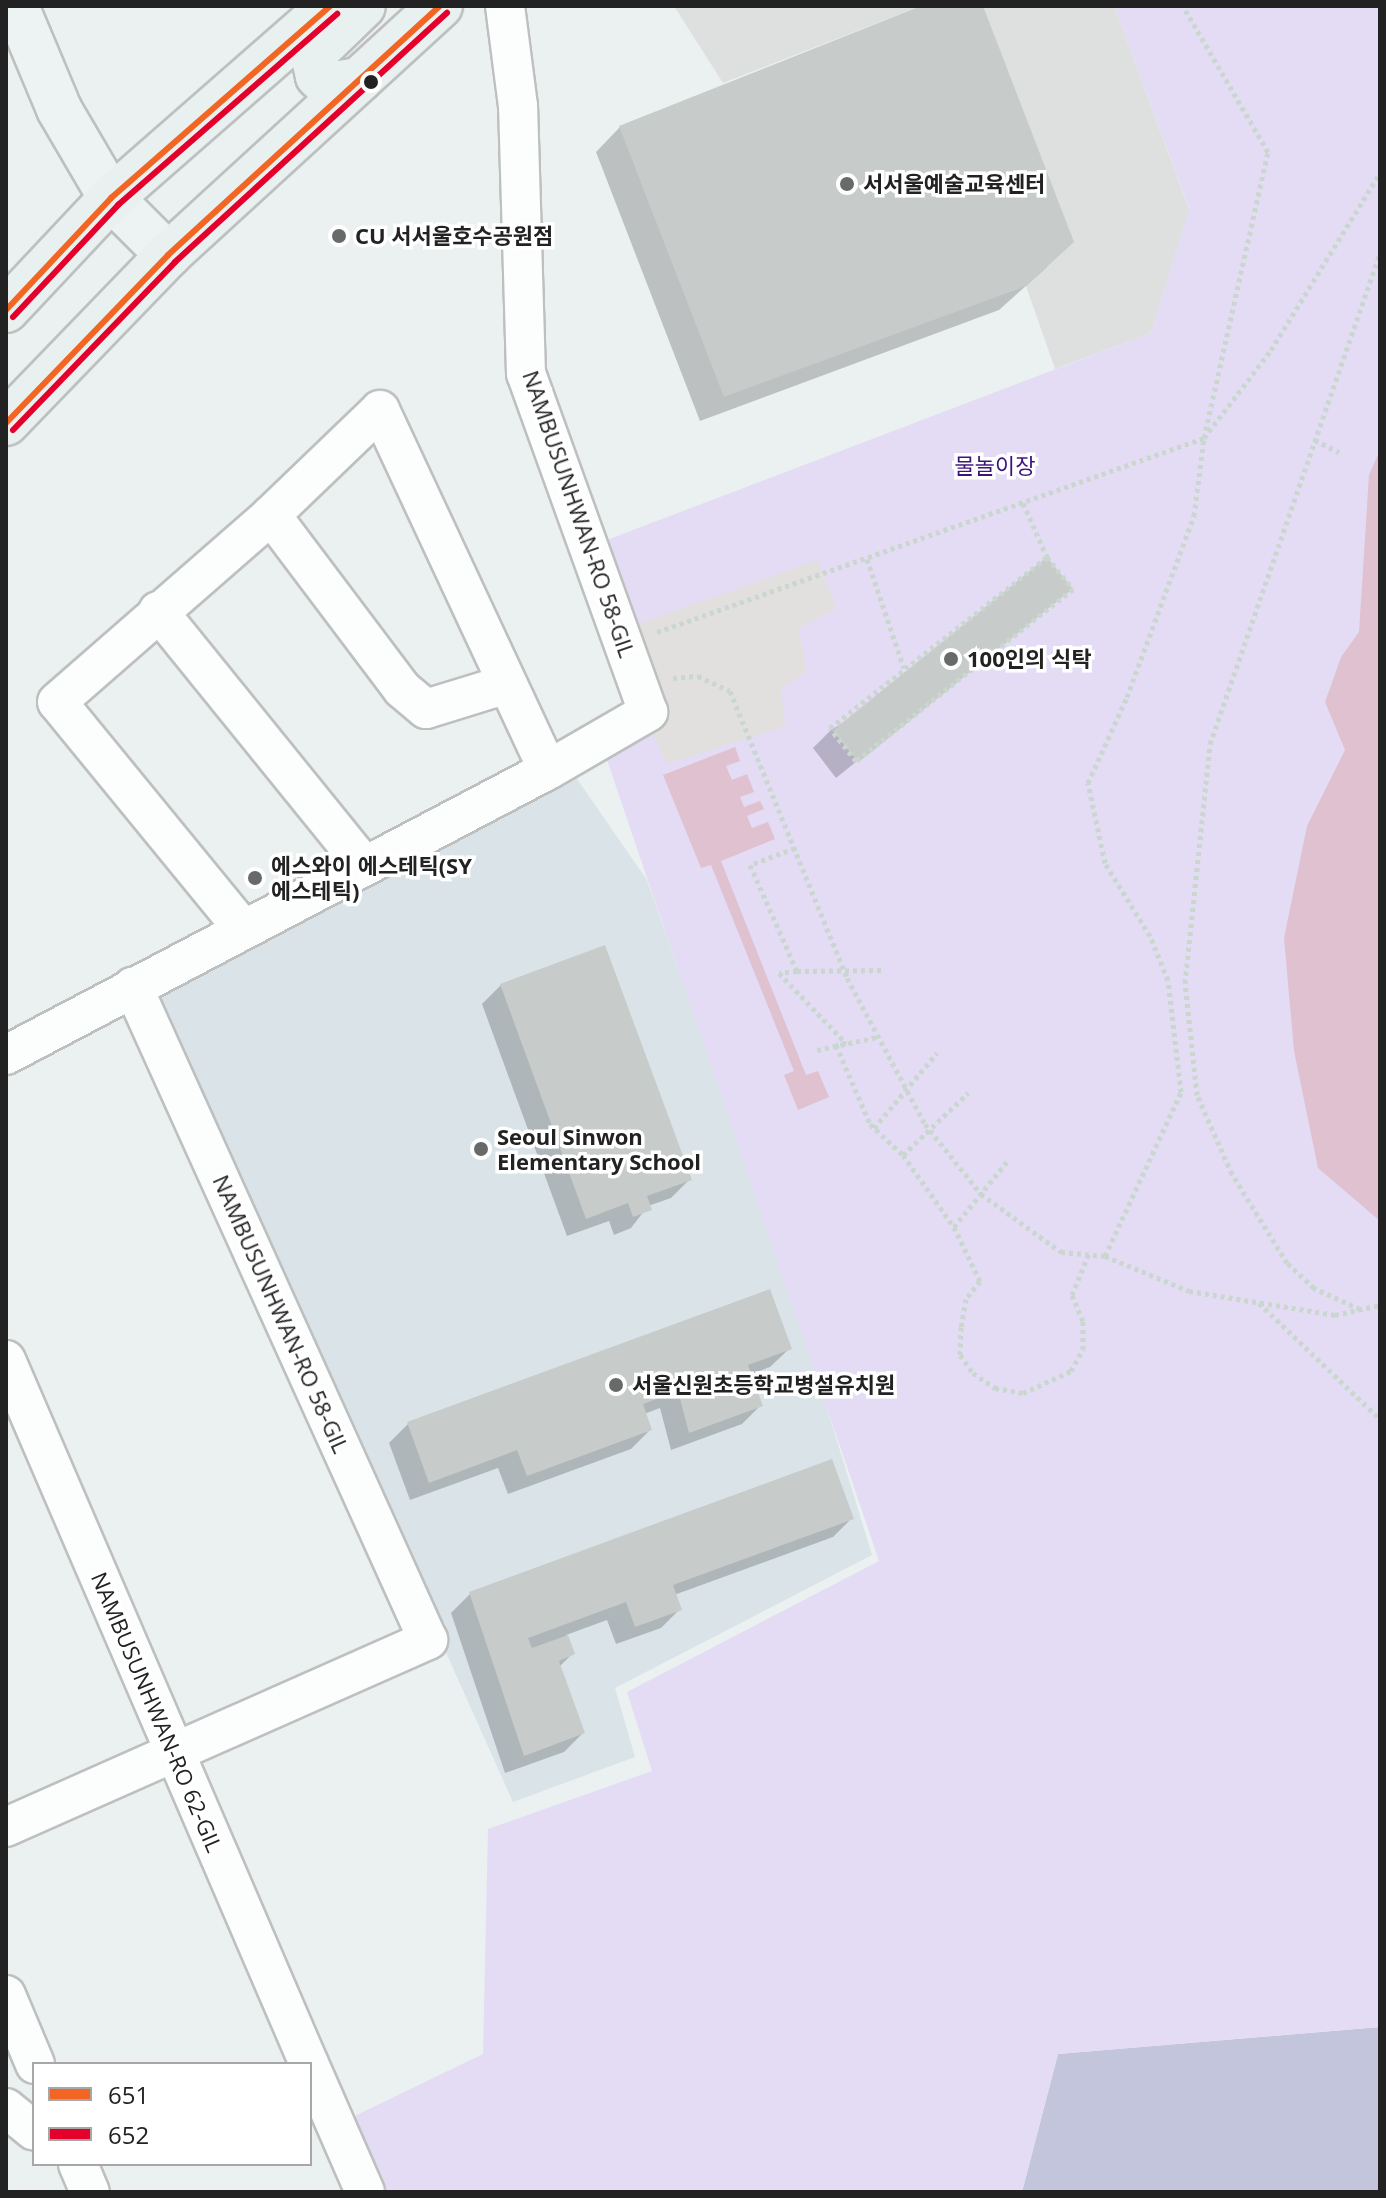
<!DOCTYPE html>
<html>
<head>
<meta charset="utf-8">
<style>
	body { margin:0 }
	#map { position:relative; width:1386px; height:2198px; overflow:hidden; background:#ebf0f0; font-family:"Open Sans","Noto Sans KR",sans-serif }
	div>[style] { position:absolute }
	.education>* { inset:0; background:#dae4e8 }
	.forest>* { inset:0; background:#c3c5dd }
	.park>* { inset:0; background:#e3dcf4 }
	.parking>* { inset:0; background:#dee0e0 }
	.plaza>* { inset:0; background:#e1e0de }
	.water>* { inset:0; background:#e0c1d0 }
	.shadow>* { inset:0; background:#0003 }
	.building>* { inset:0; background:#c7cbca; transform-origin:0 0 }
	.path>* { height:5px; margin-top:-2.5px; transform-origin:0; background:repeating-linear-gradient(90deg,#c9d7cf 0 4px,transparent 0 8px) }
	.roads { filter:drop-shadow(2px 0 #bec0c0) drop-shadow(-2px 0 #bec0c0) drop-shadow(0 2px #bec0c0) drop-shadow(0 -2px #bec0c0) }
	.street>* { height:38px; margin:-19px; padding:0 19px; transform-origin:19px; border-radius:19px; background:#fcfdfd }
	.secondary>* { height:44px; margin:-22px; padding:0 22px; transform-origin:22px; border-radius:22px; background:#edf2f3 }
	.primary>* { height:44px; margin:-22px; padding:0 22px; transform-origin:22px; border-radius:22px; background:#e8f1f0 }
	.bus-1>* { height:6px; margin:-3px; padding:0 3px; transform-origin:3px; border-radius:3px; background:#f26522 }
	.bus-2>* { height:6px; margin:-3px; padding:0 3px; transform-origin:3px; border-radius:3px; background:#e4002b }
	.dots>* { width:22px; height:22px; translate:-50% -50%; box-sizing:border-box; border:4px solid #fff; border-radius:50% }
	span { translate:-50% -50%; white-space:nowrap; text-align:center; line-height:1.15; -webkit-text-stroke:7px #fff; paint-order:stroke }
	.poi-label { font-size:22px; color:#222; font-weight:700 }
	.left { translate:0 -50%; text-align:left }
	.park-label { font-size:22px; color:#3d147c }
	.street-label { font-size:22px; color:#222 }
	.frame { position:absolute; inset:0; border:8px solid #222; pointer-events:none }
	.legend { position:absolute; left:32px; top:2062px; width:280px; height:104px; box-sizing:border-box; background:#fff; border:2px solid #a7a7a7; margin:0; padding:10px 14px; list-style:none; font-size:24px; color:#222 }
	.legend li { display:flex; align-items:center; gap:16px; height:40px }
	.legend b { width:40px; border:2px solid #a7a7a7 }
</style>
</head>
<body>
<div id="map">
	<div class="education">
		<div style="clip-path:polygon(575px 776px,647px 880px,794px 1300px,872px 1555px,615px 1688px,635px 1757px,513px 1802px,152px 997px)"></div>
	</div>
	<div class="forest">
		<div style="clip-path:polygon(1380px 2027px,1380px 2192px,1022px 2192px,1058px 2054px)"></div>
	</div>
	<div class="park">
		<div style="clip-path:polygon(1114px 6px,1380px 6px,1380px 2027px,1058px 2054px,1022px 2192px,365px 2192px,336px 2125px,483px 2054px,488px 1829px,652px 1771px,627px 1692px,879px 1561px,605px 754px,647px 731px,591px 546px,1151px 333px,1189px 208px)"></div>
	</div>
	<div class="parking">
		<div style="clip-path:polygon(674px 6px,921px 6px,723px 83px)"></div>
		<div style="clip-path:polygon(983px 6px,1114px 6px,1189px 209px,1151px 333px,1055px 369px,1026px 286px)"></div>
	</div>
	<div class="plaza">
		<div style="clip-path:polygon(818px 560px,836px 608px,799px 629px,806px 672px,781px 688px,785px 726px,667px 764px,653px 734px,654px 700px,627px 628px)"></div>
	</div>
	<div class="water">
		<div style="clip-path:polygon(1380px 450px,1380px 1221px,1318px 1168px,1294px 1051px,1284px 938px,1307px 826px,1345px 750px,1325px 702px,1341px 657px,1359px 632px,1369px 475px)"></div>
		<div style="clip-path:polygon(735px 747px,740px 761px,726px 766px,732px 780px,747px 774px,754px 792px,740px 797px,744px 807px,760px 801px,764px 809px,747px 816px,752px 828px,768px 822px,775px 839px,721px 861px,806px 1075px,818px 1071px,829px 1097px,798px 1110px,784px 1075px,794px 1071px,711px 865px,701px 868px,663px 775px)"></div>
	</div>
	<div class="shadow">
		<div style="clip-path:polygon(927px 6px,981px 6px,1047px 267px,999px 310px,700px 421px,596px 152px,620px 127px)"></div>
		<div style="clip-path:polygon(1070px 589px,836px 778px,813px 748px,831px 730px)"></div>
		<div style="clip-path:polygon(501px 985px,690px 1179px,671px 1198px,648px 1206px,631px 1228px,614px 1235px,609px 1221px,567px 1236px,482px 1004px)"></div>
		<div style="clip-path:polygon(789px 1349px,770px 1367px,749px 1375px,760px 1406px,742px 1424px,671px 1450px,660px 1408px,644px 1414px,650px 1430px,631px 1449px,508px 1494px,498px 1468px,410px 1500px,389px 1443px,408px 1424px)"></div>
		<div style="clip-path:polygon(852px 1518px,833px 1537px,674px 1595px,680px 1609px,661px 1628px,616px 1644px,607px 1620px,566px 1635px,572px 1654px,559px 1667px,583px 1733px,564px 1752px,505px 1773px,451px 1613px,470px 1594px)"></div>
	</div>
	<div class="building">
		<div style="clip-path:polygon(921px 6px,983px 6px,1074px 242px,1026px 286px,724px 397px,619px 126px)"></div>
		<div style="left:1047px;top:557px;width:41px;height:276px;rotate:51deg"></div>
		<div style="clip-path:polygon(605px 945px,692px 1180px,647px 1196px,652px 1210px,633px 1217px,628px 1203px,586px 1219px,500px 984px)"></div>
		<div style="clip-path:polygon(770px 1289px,792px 1349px,748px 1365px,763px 1406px,689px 1433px,678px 1391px,643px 1404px,652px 1430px,527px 1476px,517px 1450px,429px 1483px,407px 1422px)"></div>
		<div style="clip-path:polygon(832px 1459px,854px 1519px,673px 1585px,682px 1610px,635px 1627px,626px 1602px,528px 1638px,532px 1648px,568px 1635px,575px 1654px,559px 1661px,585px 1733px,524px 1756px,469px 1592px)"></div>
	</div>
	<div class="path">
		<div style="left:1315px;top:440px;width:27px;rotate:27deg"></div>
		<div style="left:1023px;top:503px;width:59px;rotate:66deg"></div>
		<div style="left:1047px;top:557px;width:41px;rotate:50.9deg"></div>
		<div style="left:1073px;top:589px;width:277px;rotate:141.6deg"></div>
		<div style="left:856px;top:761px;width:42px;rotate:-128.2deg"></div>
		<div style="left:830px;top:728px;width:276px;rotate:-38.2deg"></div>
		<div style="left:867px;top:559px;width:115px;rotate:71.3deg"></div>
		<div style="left:657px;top:632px;width:580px;rotate:-19.53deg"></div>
		<div style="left:1204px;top:438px;width:111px;rotate:-52.7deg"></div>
		<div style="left:1271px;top:350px;width:208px;rotate:-58.4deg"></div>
		<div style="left:673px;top:678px;width:25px;rotate:-5deg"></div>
		<div style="left:698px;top:676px;width:35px;rotate:25deg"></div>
		<div style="left:730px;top:691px;width:310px;rotate:67.8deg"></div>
		<div style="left:847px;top:978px;width:166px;rotate:61.9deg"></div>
		<div style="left:925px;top:1124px;width:90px;rotate:51.3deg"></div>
		<div style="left:981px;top:1194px;width:99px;rotate:35.9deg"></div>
		<div style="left:1061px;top:1252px;width:44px;rotate:5.2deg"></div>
		<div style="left:1105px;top:1256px;width:91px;rotate:22.6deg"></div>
		<div style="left:1189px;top:1291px;width:148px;rotate:9.3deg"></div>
		<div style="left:1335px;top:1315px;width:46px;rotate:-12.5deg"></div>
		<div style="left:795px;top:848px;width:48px;rotate:159.3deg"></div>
		<div style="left:750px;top:865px;width:116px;rotate:66.1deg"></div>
		<div style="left:797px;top:971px;width:18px;rotate:174deg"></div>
		<div style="left:779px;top:973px;width:97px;rotate:46.3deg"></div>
		<div style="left:846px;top:1043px;width:10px;rotate:169deg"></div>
		<div style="left:836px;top:1045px;width:86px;rotate:66.7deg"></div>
		<div style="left:870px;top:1124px;width:45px;rotate:43.2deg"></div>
		<div style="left:903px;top:1155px;width:88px;rotate:54.7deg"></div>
		<div style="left:954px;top:1227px;width:60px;rotate:64.3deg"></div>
		<div style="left:980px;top:1281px;width:23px;rotate:128deg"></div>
		<div style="left:966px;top:1299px;width:28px;rotate:100deg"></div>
		<div style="left:961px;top:1327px;width:28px;rotate:92deg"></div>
		<div style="left:960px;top:1355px;width:22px;rotate:54deg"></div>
		<div style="left:973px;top:1373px;width:27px;rotate:34deg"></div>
		<div style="left:995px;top:1388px;width:28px;rotate:10deg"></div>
		<div style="left:1023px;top:1393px;width:53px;rotate:-24.6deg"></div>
		<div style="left:1071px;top:1371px;width:25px;rotate:-61deg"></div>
		<div style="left:1083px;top:1349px;width:28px;rotate:-90deg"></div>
		<div style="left:1083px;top:1321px;width:28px;rotate:-113deg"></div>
		<div style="left:1072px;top:1295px;width:48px;rotate:-67.8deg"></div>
		<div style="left:797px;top:971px;width:87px;rotate:-0.7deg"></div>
		<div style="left:817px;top:1050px;width:61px;rotate:-12.2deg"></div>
		<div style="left:874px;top:1128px;width:98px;rotate:-50deg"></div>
		<div style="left:903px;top:1155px;width:90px;rotate:-43.6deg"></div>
		<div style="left:954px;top:1227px;width:87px;rotate:-51deg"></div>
		<div style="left:1105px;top:1256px;width:181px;rotate:-65.1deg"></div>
		<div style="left:1181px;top:1092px;width:113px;rotate:-96.6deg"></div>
		<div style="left:1168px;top:980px;width:48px;rotate:-112.2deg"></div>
		<div style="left:1150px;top:936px;width:86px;rotate:-121.7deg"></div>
		<div style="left:1105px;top:863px;width:82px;rotate:-102deg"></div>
		<div style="left:1088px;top:783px;width:94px;rotate:-65.6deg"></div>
		<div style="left:1127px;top:697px;width:193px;rotate:-69.7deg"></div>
		<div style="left:1194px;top:516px;width:79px;rotate:-82.7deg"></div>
		<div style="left:1204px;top:438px;width:293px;rotate:-77.4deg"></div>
		<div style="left:1268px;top:152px;width:169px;rotate:-120.2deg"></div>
		<div style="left:1259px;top:1303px;width:168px;rotate:43.8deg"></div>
		<div style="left:1360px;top:1309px;width:51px;rotate:-155.5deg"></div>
		<div style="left:1314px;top:1288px;width:37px;rotate:-137deg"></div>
		<div style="left:1287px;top:1263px;width:105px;rotate:-121.7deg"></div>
		<div style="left:1232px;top:1174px;width:86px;rotate:-113.9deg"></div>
		<div style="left:1197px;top:1095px;width:113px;rotate:-96.1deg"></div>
		<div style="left:1185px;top:983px;width:240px;rotate:-84deg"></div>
		<div style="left:1210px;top:744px;width:520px;rotate:-70.9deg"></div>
	</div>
	<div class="roads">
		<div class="street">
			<div style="left:271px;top:515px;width:218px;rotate:53deg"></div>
			<div style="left:402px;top:689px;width:31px;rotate:40deg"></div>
			<div style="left:426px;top:709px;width:82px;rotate:-17.1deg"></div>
			<div style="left:158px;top:611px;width:326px;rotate:51deg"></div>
			<div style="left:243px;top:929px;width:293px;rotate:-129.3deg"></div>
			<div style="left:57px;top:702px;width:284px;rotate:-41.1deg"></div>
			<div style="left:271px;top:515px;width:151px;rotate:-43.9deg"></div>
			<div style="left:380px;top:410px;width:397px;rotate:65deg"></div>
			<div style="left:6px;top:1055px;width:612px;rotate:-27.74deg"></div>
			<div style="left:548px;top:770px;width:116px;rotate:-30.1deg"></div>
			<div style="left:648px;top:712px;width:359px;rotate:-109.8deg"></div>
			<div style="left:526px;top:374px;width:268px;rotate:-91.7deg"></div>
			<div style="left:518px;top:106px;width:101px;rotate:-97.4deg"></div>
			<div style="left:6px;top:1360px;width:766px;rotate:66.71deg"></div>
			<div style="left:6px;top:1827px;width:462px;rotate:-23.9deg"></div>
			<div style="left:428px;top:1640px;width:717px;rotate:-114.31deg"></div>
			<div style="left:6px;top:1995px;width:75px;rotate:67.2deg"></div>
			<div style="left:310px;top:2066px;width:137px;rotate:66.4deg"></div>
			<div style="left:6px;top:2108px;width:36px;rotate:39deg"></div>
			<div style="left:78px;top:2164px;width:30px;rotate:67deg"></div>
		</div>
		<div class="secondary">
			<div style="left:16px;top:6px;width:112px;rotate:67.3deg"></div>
			<div style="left:59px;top:109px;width:103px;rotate:59.7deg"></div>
			<div style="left:111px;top:198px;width:81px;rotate:45deg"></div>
		</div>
		<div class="primary">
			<div style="left:359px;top:80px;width:32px;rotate:171deg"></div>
			<div style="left:327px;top:85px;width:13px;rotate:-135deg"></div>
			<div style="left:318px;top:76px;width:23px;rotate:-103deg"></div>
			<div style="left:313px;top:54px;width:69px;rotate:-43.8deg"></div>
			<div style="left:6px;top:310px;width:154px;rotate:-46.8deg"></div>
			<div style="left:111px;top:198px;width:291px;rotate:-41.2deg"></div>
			<div style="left:6px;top:423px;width:233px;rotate:-46deg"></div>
			<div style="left:168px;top:255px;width:369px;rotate:-42.5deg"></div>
		</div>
	</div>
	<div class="bus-1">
		<div style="left:6px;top:310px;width:154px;rotate:-46.8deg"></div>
		<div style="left:111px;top:198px;width:291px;rotate:-41.2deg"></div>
		<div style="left:6px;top:423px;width:233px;rotate:-46deg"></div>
		<div style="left:168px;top:255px;width:369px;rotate:-42.5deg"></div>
	</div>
	<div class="bus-2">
		<div style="left:13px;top:317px;width:154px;rotate:-46.8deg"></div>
		<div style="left:118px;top:205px;width:291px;rotate:-41.1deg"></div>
		<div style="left:13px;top:430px;width:233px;rotate:-46deg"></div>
		<div style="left:175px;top:262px;width:369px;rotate:-42.5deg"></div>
	</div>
	<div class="dots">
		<div style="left:371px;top:82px;background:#222"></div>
		<div style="left:847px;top:184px;background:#686a6a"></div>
		<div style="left:339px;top:236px;background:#686a6a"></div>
		<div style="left:951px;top:659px;background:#686a6a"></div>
		<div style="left:255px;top:878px;background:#686a6a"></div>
		<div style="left:481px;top:1149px;background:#686a6a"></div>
		<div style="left:616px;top:1385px;background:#686a6a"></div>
	</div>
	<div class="poi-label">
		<span class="left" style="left:863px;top:184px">서서울예술교육센터</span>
		<span class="left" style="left:355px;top:236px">CU 서서울호수공원점</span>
		<span class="left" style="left:967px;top:659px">100인의 식탁</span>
		<span class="left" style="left:271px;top:878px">에스와이 에스테틱(SY<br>에스테틱)</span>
		<span class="left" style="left:497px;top:1149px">Seoul Sinwon<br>Elementary School</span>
		<span class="left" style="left:632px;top:1385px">서울신원초등학교병설유치원</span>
	</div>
	<div class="park-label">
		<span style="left:995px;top:466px">물놀이장</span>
	</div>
	<div class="street-label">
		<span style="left:579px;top:514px;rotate:71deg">NAMBUSUNHWAN-RO 58-GIL</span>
		<span style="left:281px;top:1314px;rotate:66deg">NAMBUSUNHWAN-RO 58-GIL</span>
		<span style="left:157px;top:1712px;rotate:67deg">NAMBUSUNHWAN-RO 62-GIL</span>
	</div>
	<div class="frame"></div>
	<ul class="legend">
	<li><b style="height:10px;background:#f26522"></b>651</li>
	<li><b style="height:10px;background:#e4002b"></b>652</li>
	</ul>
</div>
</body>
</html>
